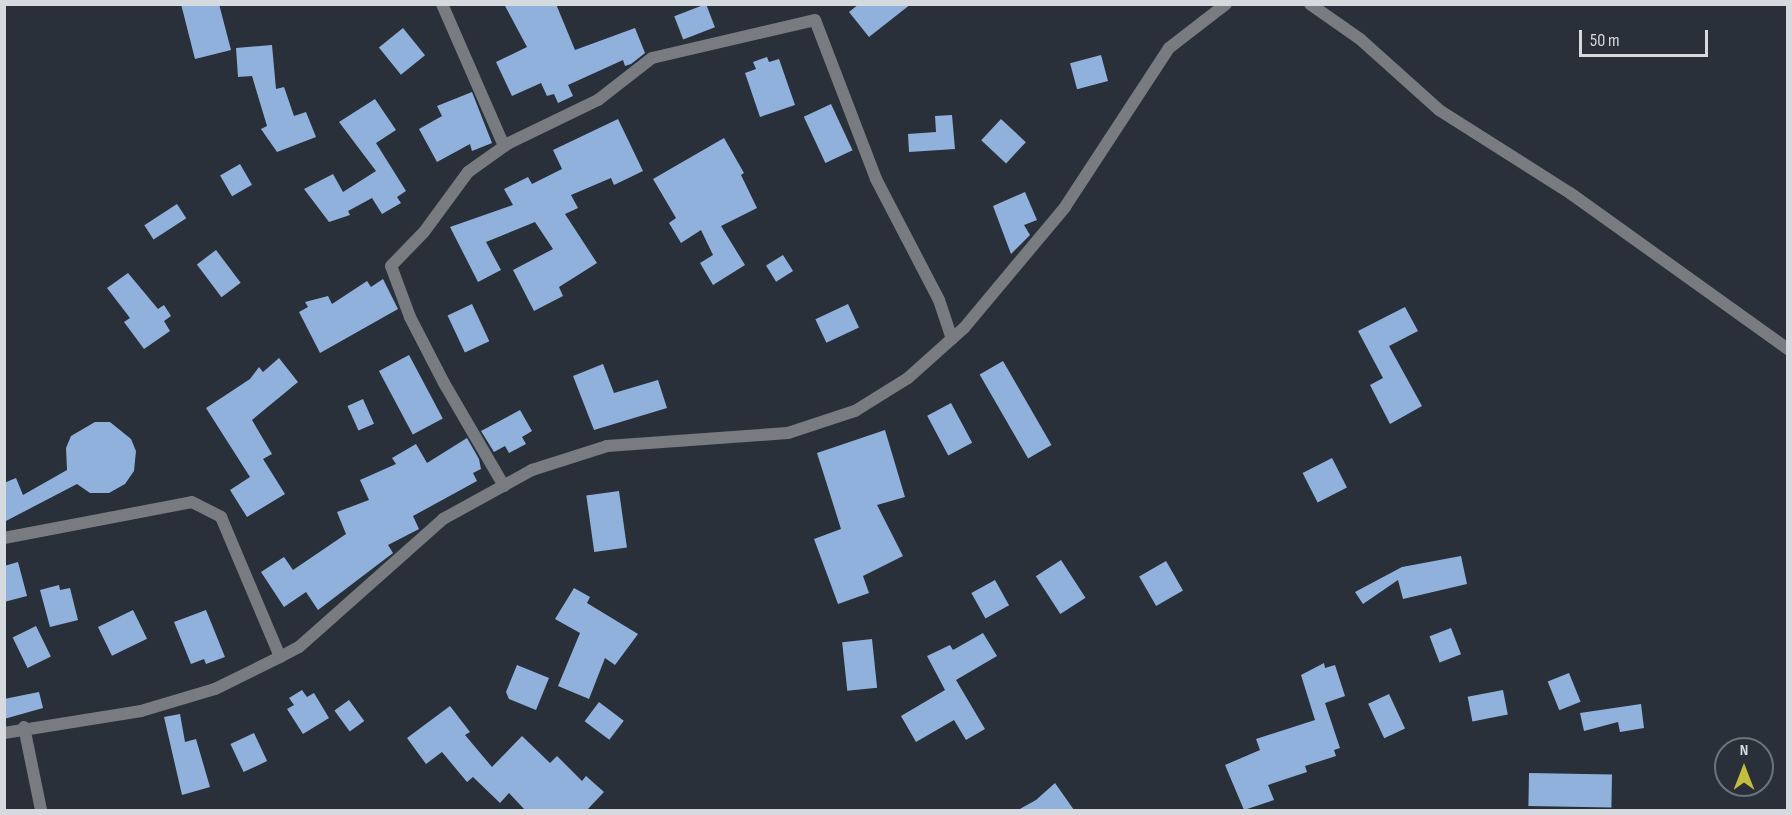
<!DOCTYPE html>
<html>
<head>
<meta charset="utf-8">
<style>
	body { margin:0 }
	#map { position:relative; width:1792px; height:815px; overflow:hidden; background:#293039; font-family:"Sofia Sans Condensed",sans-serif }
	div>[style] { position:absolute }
	.building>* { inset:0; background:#91b1dd; transform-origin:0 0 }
	.street>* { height:12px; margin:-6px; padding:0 6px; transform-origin:6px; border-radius:6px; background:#787c80 }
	span { translate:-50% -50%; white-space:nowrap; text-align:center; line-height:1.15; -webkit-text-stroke:6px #293039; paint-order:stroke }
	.frame { position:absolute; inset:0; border:6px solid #d5dadf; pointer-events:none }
	.north { position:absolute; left:1714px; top:737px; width:60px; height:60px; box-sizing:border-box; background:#293039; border:2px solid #6e747b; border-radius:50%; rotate:0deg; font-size:16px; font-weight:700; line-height:24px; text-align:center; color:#d5dadf }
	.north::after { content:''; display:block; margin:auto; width:21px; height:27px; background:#c4bd3e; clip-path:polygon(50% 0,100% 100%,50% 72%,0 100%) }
	.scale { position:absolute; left:1579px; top:30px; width:129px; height:27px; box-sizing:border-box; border:3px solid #d5dadf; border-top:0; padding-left:8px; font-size:18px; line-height:21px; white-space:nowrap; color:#d5dadf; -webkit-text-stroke:4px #293039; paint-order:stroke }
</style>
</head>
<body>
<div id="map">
	<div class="building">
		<div style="clip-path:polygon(181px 4px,219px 4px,231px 50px,195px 59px)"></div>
		<div style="clip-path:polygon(504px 4px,556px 4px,575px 50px,635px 28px,645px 53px,631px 64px,625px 66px,623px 60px,568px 85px,573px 96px,558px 103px,554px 94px,547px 96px,541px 83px,512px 96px,496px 62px,527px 47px)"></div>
		<div style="left:706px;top:4px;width:25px;height:34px;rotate:69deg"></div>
		<div style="clip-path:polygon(859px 4px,911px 4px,869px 37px,849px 12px)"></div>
		<div style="left:403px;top:28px;width:35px;height:31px;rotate:51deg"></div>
		<div style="clip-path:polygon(272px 45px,276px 89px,284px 87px,294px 116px,306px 112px,316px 137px,277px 152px,261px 129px,267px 126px,252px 76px,238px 77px,236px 48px)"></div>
		<div style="left:1101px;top:55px;width:27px;height:32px;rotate:75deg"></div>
		<div style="clip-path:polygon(767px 57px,769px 62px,779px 59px,795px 105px,760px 117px,745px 73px,756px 69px,753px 62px)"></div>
		<div style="clip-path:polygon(472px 92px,492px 143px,472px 151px,470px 144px,437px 162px,419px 129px,442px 116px,437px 106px)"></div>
		<div style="clip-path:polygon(375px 99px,396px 130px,376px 143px,406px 191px,397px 197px,401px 203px,382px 214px,372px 198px,348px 211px,350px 215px,329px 222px,304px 189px,333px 174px,343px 192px,376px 171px,339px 122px)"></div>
		<div style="left:831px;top:104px;width:51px;height:30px;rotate:65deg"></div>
		<div style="clip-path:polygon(952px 115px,955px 149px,909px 152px,908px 134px,936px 132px,935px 116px)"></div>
		<div style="clip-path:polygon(618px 119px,643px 171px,614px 185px,611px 178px,571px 195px,578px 208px,565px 214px,597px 263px,559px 287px,563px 296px,534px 311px,513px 270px,553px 249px,535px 222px,486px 242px,501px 270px,478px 282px,450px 227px,513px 205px,504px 189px,528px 177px,532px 184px,562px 169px,553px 150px)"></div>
		<div style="left:1001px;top:119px;width:34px;height:29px;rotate:43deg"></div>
		<div style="clip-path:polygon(724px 138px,744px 173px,741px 175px,757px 208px,721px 226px,745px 265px,713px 285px,700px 263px,713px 255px,701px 230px,681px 243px,669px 223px,676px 218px,653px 179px)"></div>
		<div style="left:240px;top:164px;width:24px;height:23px;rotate:60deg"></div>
		<div style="clip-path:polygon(1025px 192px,1037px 220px,1024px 225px,1030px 235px,1011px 254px,993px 206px)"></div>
		<div style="left:177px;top:204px;width:17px;height:39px;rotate:57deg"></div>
		<div style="left:216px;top:250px;width:41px;height:24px;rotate:53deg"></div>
		<div style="left:783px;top:255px;width:19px;height:20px;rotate:58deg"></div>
		<div style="clip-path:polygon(128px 273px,158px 309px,164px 305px,171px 316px,164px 321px,170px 331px,144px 349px,124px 322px,130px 318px,107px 288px)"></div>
		<div style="clip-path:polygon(383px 279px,398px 309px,320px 353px,299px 312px,308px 307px,305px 302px,328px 296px,332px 304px,367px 281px,371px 287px)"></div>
		<div style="left:472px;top:304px;width:41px;height:27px;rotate:65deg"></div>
		<div style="left:848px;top:304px;width:26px;height:36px;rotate:65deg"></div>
		<div style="clip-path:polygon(1405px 307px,1418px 331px,1389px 346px,1422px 406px,1390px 424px,1370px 385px,1383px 378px,1358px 331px)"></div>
		<div style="left:409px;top:355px;width:72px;height:34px;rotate:62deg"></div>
		<div style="clip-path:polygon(279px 358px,298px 382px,252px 420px,272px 454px,263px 459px,285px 494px,247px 517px,230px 490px,250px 477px,206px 408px,250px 379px,259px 367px,263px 372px)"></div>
		<div style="left:1003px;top:361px;width:97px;height:27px;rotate:60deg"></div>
		<div style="clip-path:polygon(603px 364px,614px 393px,658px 380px,667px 408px,594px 430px,573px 376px)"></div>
		<div style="left:363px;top:399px;width:27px;height:17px;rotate:66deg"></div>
		<div style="left:951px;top:403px;width:45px;height:27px;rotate:62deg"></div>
		<div style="clip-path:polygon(520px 410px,532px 431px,522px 437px,526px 444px,509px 453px,505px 446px,494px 452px,481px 431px)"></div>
		<div style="clip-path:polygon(95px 422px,110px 422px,131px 439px,136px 451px,134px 471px,125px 484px,109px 493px,90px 493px,77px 484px,4px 522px,4px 483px,16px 478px,23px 495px,67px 470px,66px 448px,71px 436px)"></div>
		<div style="clip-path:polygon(885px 430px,905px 497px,877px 505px,903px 556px,863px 576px,869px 593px,838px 604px,814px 539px,841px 529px,817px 453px)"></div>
		<div style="clip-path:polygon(467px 438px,479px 459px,481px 469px,473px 473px,477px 481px,413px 516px,419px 529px,388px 545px,393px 553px,318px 610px,306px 592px,284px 607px,261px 572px,284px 557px,293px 570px,346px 534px,337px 512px,369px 500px,360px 480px,396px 464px,392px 458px,416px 444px,427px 463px)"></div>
		<div style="left:1332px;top:458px;width:33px;height:33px;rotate:63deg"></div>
		<div style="left:619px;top:491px;width:57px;height:33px;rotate:82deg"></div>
		<div style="clip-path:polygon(1461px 556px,1467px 584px,1403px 599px,1398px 580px,1363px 604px,1355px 592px,1402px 567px)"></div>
		<div style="left:1061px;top:560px;width:45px;height:30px;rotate:57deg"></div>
		<div style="left:1166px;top:561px;width:34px;height:31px;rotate:60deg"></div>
		<div style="clip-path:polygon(18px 562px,27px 596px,4px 602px,4px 566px)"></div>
		<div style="left:995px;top:580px;width:29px;height:27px;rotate:61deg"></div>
		<div style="clip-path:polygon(59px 585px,60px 590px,70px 588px,78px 620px,50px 627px,40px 590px)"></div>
		<div style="clip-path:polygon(574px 588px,590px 597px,587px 603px,638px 634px,615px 665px,605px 658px,589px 699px,558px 686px,580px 633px,555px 619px)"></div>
		<div style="left:133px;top:610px;width:32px;height:39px;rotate:64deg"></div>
		<div style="clip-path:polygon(206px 610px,225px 657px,206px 664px,204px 659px,191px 664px,174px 622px)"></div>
		<div style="left:36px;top:626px;width:34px;height:26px;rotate:64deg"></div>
		<div style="left:1451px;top:628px;width:28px;height:23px;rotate:69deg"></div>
		<div style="clip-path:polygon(983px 633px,997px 656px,956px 680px,985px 729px,966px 740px,954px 720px,916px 742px,901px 716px,945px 690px,927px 656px,950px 645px,953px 650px)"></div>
		<div style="left:872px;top:639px;width:49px;height:30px;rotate:84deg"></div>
		<div style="clip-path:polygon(1324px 663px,1325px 668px,1335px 665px,1345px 696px,1325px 703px,1340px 748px,1334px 750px,1336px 756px,1305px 766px,1307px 772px,1268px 785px,1274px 800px,1244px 810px,1225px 765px,1260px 750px,1256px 739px,1315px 720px,1301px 675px)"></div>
		<div style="clip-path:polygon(517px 665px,549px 678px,536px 710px,509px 699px,506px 692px)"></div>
		<div style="left:1569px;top:673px;width:31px;height:23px;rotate:68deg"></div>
		<div style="clip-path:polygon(302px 690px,307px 697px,314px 693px,329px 718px,303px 734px,287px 709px,294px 705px,289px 698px)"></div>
		<div style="left:1503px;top:690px;width:25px;height:36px;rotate:79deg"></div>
		<div style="clip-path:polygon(39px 692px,43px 708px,4px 719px,4px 699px)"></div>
		<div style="left:1389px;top:694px;width:38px;height:23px;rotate:65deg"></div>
		<div style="left:349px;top:700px;width:26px;height:18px;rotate:54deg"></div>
		<div style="left:599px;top:702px;width:31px;height:24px;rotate:37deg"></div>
		<div style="clip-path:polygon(1641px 704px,1644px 728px,1620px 732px,1618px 722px,1584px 731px,1580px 713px)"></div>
		<div style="clip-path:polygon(450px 706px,470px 732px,465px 735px,492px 767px,522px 736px,550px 763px,557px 756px,582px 781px,586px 776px,604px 792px,587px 810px,525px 810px,509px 793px,500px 803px,473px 777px,467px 782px,442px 752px,426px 764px,407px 738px)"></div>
		<div style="clip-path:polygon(180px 714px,185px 742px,196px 739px,210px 787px,182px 795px,164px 717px)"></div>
		<div style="left:254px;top:733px;width:31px;height:26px;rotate:65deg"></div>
		<div style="left:1529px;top:773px;width:83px;height:33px;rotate:1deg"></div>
		<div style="clip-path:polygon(1055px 783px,1074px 810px,1018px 810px,1036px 800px)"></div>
	</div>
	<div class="street">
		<div style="left:442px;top:4px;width:155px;rotate:66.4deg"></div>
		<div style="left:1310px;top:4px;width:61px;rotate:35deg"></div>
		<div style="left:1360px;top:39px;width:106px;rotate:41.9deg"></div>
		<div style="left:1439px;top:110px;width:155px;rotate:32.4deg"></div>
		<div style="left:1570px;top:193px;width:268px;rotate:35.6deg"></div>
		<div style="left:504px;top:486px;width:119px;rotate:-120.2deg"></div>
		<div style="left:444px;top:383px;width:74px;rotate:-117.3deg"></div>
		<div style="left:410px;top:317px;width:54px;rotate:-110.4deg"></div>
		<div style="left:391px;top:266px;width:47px;rotate:-45.9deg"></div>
		<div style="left:424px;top:232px;width:74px;rotate:-53.7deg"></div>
		<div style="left:468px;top:172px;width:50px;rotate:-35.3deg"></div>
		<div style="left:509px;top:143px;width:99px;rotate:-25.8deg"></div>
		<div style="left:598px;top:100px;width:68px;rotate:-37.9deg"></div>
		<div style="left:652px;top:58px;width:167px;rotate:-13.1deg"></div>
		<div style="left:815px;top:20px;width:170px;rotate:69deg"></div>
		<div style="left:876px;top:179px;width:136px;rotate:62.5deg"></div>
		<div style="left:939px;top:300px;width:41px;rotate:71.6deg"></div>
		<div style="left:4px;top:538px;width:191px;rotate:-10.8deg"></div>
		<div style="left:192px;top:502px;width:33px;rotate:27deg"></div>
		<div style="left:221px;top:517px;width:152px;rotate:67.1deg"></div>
		<div style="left:24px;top:727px;width:85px;rotate:78.4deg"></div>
		<div style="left:4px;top:733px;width:139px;rotate:-9.1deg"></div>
		<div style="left:141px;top:711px;width:77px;rotate:-16.6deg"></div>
		<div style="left:215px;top:689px;width:72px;rotate:-26.2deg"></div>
		<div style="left:280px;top:657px;width:21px;rotate:-28deg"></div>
		<div style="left:299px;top:647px;width:193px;rotate:-41.6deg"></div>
		<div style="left:443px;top:519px;width:102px;rotate:-28.8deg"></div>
		<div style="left:532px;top:470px;width:79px;rotate:-17.7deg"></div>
		<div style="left:607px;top:446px;width:181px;rotate:-4.1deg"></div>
		<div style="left:788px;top:433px;width:71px;rotate:-18.2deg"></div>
		<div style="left:855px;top:411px;width:62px;rotate:-31.9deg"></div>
		<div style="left:908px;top:378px;width:75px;rotate:-41.8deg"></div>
		<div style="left:964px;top:328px;width:158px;rotate:-50.1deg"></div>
		<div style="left:1065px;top:207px;width:190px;rotate:-56.8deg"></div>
		<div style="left:1169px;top:48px;width:72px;rotate:-37.7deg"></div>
	</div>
	<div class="frame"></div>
	<div class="north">N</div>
	<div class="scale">50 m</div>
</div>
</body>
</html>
